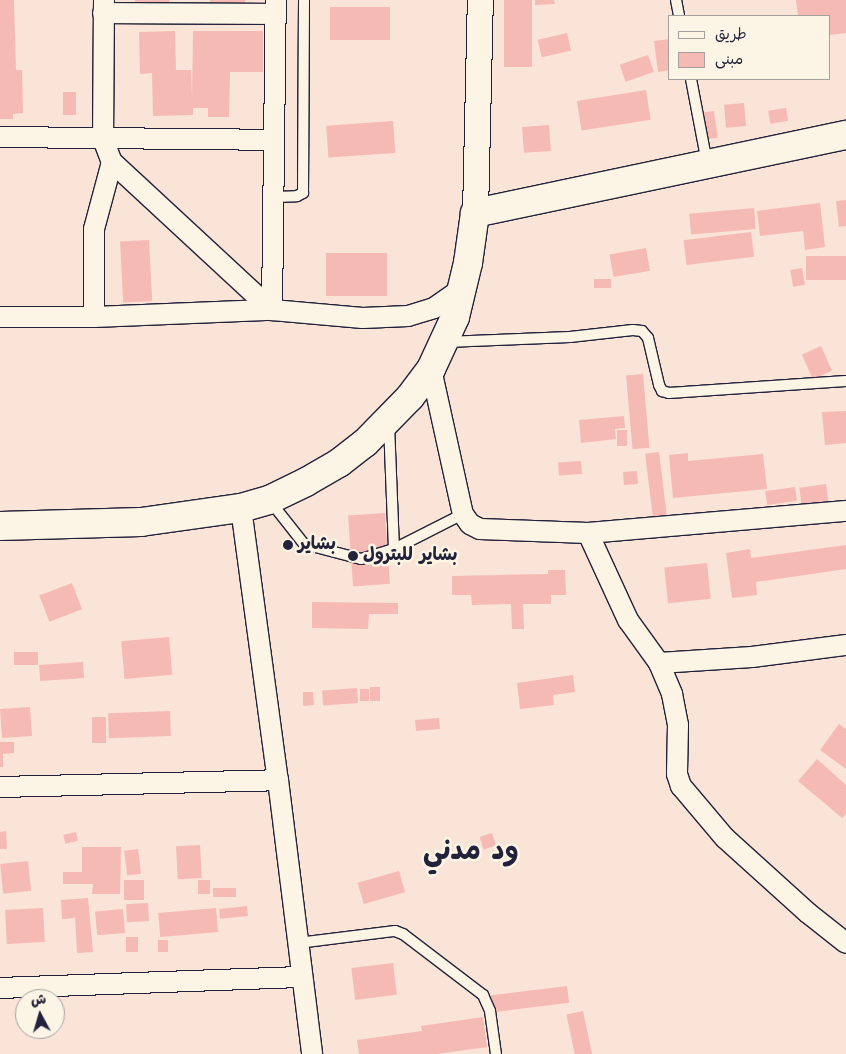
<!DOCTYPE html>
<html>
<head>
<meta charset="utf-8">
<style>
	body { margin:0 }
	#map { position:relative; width:846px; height:1054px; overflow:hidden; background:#fae3d7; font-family:Kalam,"Playpen Sans Arabic",sans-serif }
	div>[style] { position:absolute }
	.building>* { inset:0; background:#f6bab5; transform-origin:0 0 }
	.roads { filter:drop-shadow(1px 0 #22223b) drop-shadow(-1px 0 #22223b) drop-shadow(0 1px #22223b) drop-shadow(0 -1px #22223b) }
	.service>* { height:10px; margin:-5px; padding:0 5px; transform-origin:5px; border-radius:5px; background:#fcf5e5 }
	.minor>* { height:20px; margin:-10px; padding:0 10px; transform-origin:10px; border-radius:10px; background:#fcf5e5 }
	.tertiary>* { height:25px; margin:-12.5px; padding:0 12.5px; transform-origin:12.5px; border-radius:12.5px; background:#fcf5e5 }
	.secondary>* { height:28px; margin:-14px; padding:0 14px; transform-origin:14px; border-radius:14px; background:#fcf5e5 }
	.dots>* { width:14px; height:14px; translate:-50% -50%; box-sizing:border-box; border:2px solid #fcf5e5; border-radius:50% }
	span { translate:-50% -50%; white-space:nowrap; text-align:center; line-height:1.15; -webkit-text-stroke:5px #fcf5e5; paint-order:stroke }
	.poi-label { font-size:18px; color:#22223b; font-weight:700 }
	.left { translate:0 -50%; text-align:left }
	.town-label { font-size:28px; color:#22223b; font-weight:700 }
	.legend { position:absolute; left:668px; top:15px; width:162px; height:65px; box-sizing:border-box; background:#fcf5e5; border:1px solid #a5a1a1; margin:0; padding:6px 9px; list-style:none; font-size:15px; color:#22223b }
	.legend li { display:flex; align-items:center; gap:10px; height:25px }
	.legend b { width:25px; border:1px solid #a5a1a1 }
	.north { position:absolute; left:15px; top:989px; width:50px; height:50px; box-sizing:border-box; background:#fcf5e5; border:1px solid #a5a1a1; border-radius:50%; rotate:354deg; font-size:14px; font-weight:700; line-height:20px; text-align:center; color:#22223b }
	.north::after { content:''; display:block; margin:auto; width:18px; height:22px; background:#22223b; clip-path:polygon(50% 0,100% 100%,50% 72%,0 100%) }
</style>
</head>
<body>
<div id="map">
	<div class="building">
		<div style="clip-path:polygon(0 0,14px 0,16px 70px,22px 70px,23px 113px,13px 114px,13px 119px,0 119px)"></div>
		<div style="clip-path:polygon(135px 0,169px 0,170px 12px,136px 14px)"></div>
		<div style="clip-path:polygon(210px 0,245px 0,246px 9px,211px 12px)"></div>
		<div style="left:504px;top:0;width:28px;height:67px"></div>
		<div style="clip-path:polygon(535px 0,554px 0,555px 4px,535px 5px)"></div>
		<div style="clip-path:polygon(796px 0,846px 0,846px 33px,830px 35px,830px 16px,798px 16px)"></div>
		<div style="left:330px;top:7px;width:60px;height:33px"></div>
		<div style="clip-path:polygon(175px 31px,176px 70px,191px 70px,192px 98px,193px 31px,263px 31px,263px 72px,230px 72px,229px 117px,208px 117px,208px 108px,193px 108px,193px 115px,153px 116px,152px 73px,140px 74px,139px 32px)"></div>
		<div style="left:567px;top:33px;width:18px;height:30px;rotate:77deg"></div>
		<div style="clip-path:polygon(670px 39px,670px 70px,658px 72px,654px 41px)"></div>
		<div style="left:648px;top:55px;width:18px;height:30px;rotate:71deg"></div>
		<div style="left:646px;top:90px;width:30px;height:70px;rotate:81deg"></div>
		<div style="left:63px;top:92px;width:13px;height:23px"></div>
		<div style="left:744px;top:103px;width:23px;height:20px;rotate:85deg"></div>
		<div style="left:786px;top:108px;width:13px;height:18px;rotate:81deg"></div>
		<div style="left:714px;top:111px;width:27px;height:22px;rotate:82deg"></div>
		<div style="left:393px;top:121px;width:32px;height:67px;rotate:86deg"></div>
		<div style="left:549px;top:125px;width:26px;height:27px;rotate:86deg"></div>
		<div style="clip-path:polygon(846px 200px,846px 226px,839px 227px,836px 201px)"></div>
		<div style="clip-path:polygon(820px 203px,825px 247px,805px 250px,803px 231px,760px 236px,757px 211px)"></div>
		<div style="left:754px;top:208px;width:21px;height:65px;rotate:85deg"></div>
		<div style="left:751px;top:232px;width:25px;height:68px;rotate:83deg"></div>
		<div style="left:149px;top:240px;width:61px;height:29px;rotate:87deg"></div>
		<div style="left:646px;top:248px;width:23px;height:37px;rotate:80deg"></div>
		<div style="left:326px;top:253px;width:61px;height:43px"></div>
		<div style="left:846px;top:256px;width:24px;height:40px;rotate:90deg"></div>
		<div style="left:802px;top:268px;width:17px;height:12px;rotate:80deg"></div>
		<div style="left:611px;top:279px;width:9px;height:17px;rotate:90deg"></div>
		<div style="left:821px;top:346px;width:27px;height:21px;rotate:66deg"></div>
		<div style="left:643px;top:374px;width:74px;height:17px;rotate:85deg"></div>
		<div style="clip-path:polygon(846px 411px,846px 443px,825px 445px,822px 412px)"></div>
		<div style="clip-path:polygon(624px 416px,625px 428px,615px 429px,616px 439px,581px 443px,579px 420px)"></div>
		<div style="left:617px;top:430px;width:10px;height:16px"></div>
		<div style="left:659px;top:452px;width:63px;height:14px;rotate:83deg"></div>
		<div style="clip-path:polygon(688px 453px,688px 461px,763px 454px,767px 489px,673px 498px,669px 455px)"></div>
		<div style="left:581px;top:461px;width:13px;height:23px;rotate:86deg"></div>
		<div style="left:637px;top:471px;width:13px;height:14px;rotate:86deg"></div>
		<div style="left:826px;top:484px;width:27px;height:27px;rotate:82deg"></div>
		<div style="left:795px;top:487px;width:14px;height:30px;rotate:82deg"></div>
		<div style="left:385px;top:513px;width:71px;height:37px;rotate:86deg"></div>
		<div style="clip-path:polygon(846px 545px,846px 569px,756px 582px,757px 595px,732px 598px,726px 553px,750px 549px,751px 558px)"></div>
		<div style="left:707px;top:563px;width:36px;height:43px;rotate:84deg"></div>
		<div style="clip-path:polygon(548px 570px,565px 570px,566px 595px,551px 595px,551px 604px,523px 604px,524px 629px,512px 629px,511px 604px,472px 605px,471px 595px,452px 595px,452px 576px,548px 574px)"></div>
		<div style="left:72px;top:583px;width:28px;height:35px;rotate:69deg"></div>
		<div style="clip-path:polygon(312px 602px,398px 603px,398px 614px,369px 614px,368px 629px,312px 628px)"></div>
		<div style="left:169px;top:637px;width:38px;height:48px;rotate:85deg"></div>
		<div style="left:14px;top:652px;width:24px;height:13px"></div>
		<div style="left:83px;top:662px;width:16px;height:44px;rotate:86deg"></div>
		<div style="clip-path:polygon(573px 675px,575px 692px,553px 695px,554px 705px,520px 709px,517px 683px)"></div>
		<div style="left:380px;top:687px;width:14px;height:10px;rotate:90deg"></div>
		<div style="left:357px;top:688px;width:15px;height:35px;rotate:86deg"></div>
		<div style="left:360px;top:689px;width:9px;height:12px"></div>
		<div style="clip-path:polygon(303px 692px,313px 692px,314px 705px,303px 706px)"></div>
		<div style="left:30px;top:707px;width:29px;height:30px;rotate:86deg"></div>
		<div style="left:170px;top:711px;width:25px;height:62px;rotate:88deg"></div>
		<div style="left:106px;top:717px;width:26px;height:14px;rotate:90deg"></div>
		<div style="left:439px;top:718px;width:11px;height:24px;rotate:85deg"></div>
		<div style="clip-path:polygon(839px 724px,846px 729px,846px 769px,820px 750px)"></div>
		<div style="clip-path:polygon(0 742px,14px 742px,14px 753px,3px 754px,3px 767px,0 767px)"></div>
		<div style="clip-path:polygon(817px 759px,846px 785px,846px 814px,842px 818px,798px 781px)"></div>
		<div style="clip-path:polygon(6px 831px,7px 849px,0 849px,0 832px)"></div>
		<div style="left:76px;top:832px;width:9px;height:13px;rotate:77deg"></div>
		<div style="left:492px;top:833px;width:13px;height:13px;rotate:72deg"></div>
		<div style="left:200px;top:845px;width:33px;height:24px;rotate:87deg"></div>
		<div style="clip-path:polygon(82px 847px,121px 847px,120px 894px,92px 894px,93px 884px,63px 884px,63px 872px,82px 872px)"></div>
		<div style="left:138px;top:849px;width:25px;height:14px;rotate:83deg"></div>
		<div style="left:28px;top:861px;width:30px;height:28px;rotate:84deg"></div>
		<div style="left:399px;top:871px;width:22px;height:43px;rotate:74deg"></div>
		<div style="left:124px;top:880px;width:20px;height:20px"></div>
		<div style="left:198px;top:880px;width:12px;height:14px"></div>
		<div style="left:236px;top:888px;width:9px;height:23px;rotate:90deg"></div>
		<div style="clip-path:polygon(88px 898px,93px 952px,77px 953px,75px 918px,62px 919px,61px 900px)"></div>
		<div style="left:148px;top:903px;width:18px;height:22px;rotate:87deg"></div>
		<div style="left:247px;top:906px;width:10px;height:28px;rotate:84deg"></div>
		<div style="left:43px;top:908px;width:34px;height:38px;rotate:87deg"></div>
		<div style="left:216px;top:908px;width:24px;height:58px;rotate:85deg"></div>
		<div style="left:123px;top:909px;width:24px;height:28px;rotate:85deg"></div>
		<div style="left:126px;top:937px;width:12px;height:15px"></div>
		<div style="left:158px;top:940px;width:10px;height:12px"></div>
		<div style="left:393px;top:963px;width:32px;height:42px;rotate:83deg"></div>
		<div style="left:567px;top:986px;width:17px;height:77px;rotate:83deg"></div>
		<div style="left:583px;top:1011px;width:44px;height:17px;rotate:78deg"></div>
		<div style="clip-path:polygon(483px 1017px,487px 1047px,437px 1054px,359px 1054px,357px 1040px,422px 1031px,421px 1026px)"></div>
	</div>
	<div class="roads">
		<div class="service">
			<div style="left:676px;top:0;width:16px;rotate:79deg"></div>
			<div style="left:691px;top:79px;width:86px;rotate:79.2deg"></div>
			<div style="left:274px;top:197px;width:23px;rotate:-2deg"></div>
			<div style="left:297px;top:196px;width:7px;rotate:-27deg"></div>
			<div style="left:303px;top:193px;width:193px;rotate:-89.7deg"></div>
			<div style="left:446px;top:342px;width:124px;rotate:-2.3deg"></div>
			<div style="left:570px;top:337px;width:63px;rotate:-6.3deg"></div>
			<div style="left:633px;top:330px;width:9px;rotate:6deg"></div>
			<div style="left:642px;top:331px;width:9px;rotate:49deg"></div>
			<div style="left:648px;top:338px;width:48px;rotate:76.8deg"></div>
			<div style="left:659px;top:385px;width:7px;rotate:63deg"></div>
			<div style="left:662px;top:391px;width:7px;rotate:16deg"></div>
			<div style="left:669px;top:393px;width:177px;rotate:-3.9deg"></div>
			<div style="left:270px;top:501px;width:55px;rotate:51.7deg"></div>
			<div style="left:304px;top:544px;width:59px;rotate:14.7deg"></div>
			<div style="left:361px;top:559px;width:34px;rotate:-17deg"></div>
			<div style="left:394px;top:549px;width:125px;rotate:-92.3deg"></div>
			<div style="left:394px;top:549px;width:77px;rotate:-26.9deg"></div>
			<div style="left:298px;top:943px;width:98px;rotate:-7.1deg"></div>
			<div style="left:395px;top:931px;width:9px;rotate:21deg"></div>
			<div style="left:403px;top:934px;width:101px;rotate:37.3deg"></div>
			<div style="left:483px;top:995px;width:17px;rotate:66deg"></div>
			<div style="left:490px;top:1011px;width:43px;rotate:82.1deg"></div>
		</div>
		<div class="minor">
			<div style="left:104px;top:0;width:139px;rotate:90.4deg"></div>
			<div style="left:103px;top:139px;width:25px;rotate:69deg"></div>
			<div style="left:112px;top:162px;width:218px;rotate:42.8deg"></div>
			<div style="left:103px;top:13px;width:173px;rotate:0.3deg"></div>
			<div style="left:0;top:137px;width:274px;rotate:0.6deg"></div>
			<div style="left:272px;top:310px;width:310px;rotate:-89.3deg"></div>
			<div style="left:0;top:317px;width:94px"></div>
			<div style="left:94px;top:317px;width:178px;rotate:-2.3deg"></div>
			<div style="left:272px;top:310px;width:91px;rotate:5deg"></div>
			<div style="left:363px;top:318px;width:45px;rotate:-2.5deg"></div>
			<div style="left:408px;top:316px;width:27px;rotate:-17deg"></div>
			<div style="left:434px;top:308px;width:35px;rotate:-35deg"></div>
			<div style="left:94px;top:317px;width:88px;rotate:-90deg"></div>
			<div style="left:94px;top:229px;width:69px;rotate:-75deg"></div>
			<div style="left:431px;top:369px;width:148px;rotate:77.6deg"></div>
			<div style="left:463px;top:514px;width:12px;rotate:55deg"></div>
			<div style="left:470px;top:524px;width:11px;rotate:27deg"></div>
			<div style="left:480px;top:529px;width:108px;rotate:2.1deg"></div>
			<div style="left:588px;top:533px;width:259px;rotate:-4.9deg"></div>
			<div style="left:241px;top:508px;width:275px;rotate:82.3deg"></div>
			<div style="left:278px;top:780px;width:276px;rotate:82.9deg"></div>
			<div style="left:588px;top:533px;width:96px;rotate:65.3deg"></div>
			<div style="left:628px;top:620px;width:53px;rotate:54.2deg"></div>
			<div style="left:659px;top:663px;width:34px;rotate:67deg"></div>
			<div style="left:672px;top:694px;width:32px;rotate:79deg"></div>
			<div style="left:678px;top:725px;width:49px;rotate:91.2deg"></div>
			<div style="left:677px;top:774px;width:13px;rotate:72deg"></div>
			<div style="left:681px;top:786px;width:68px;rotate:49.8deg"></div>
			<div style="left:725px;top:838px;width:112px;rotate:42.1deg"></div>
			<div style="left:808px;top:913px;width:48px;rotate:38.3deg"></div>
			<div style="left:659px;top:663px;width:93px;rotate:-3.7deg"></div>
			<div style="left:752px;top:657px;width:95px;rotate:-7.3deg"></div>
			<div style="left:0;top:787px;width:278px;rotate:-1.4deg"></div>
			<div style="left:0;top:988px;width:302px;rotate:-2.1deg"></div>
		</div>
		<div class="tertiary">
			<div style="left:475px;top:213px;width:213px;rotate:-88.7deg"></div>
		</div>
		<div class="secondary">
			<div style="left:0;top:526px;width:141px;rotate:-1.6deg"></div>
			<div style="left:141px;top:522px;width:101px;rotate:-8deg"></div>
			<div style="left:241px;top:508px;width:29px;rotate:-16deg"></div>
			<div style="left:269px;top:500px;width:41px;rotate:-25.9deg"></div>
			<div style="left:306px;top:482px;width:38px;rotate:-30deg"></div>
			<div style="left:339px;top:463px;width:33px;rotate:-38deg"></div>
			<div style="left:365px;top:443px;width:64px;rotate:-45.6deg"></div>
			<div style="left:410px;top:397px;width:35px;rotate:-53deg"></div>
			<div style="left:431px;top:369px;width:57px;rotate:-65.2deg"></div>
			<div style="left:455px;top:317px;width:56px;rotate:-76.5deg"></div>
			<div style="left:468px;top:263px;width:50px;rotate:-82deg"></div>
			<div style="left:475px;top:213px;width:379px;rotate:-11.9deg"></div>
		</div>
	</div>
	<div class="dots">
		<div style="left:288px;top:545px;background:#22223b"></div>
		<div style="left:353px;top:556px;background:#22223b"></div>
	</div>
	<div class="poi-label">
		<span class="left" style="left:298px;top:545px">بشاير</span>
		<span class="left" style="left:363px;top:556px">بشاير للبترول</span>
	</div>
	<div class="town-label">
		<span style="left:471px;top:852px">ود مدني</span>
	</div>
	<ul class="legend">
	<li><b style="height:6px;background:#fcf5e5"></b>طريق</li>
	<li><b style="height:14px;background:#f6bab5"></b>مبنى</li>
	</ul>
	<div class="north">ش</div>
</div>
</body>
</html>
